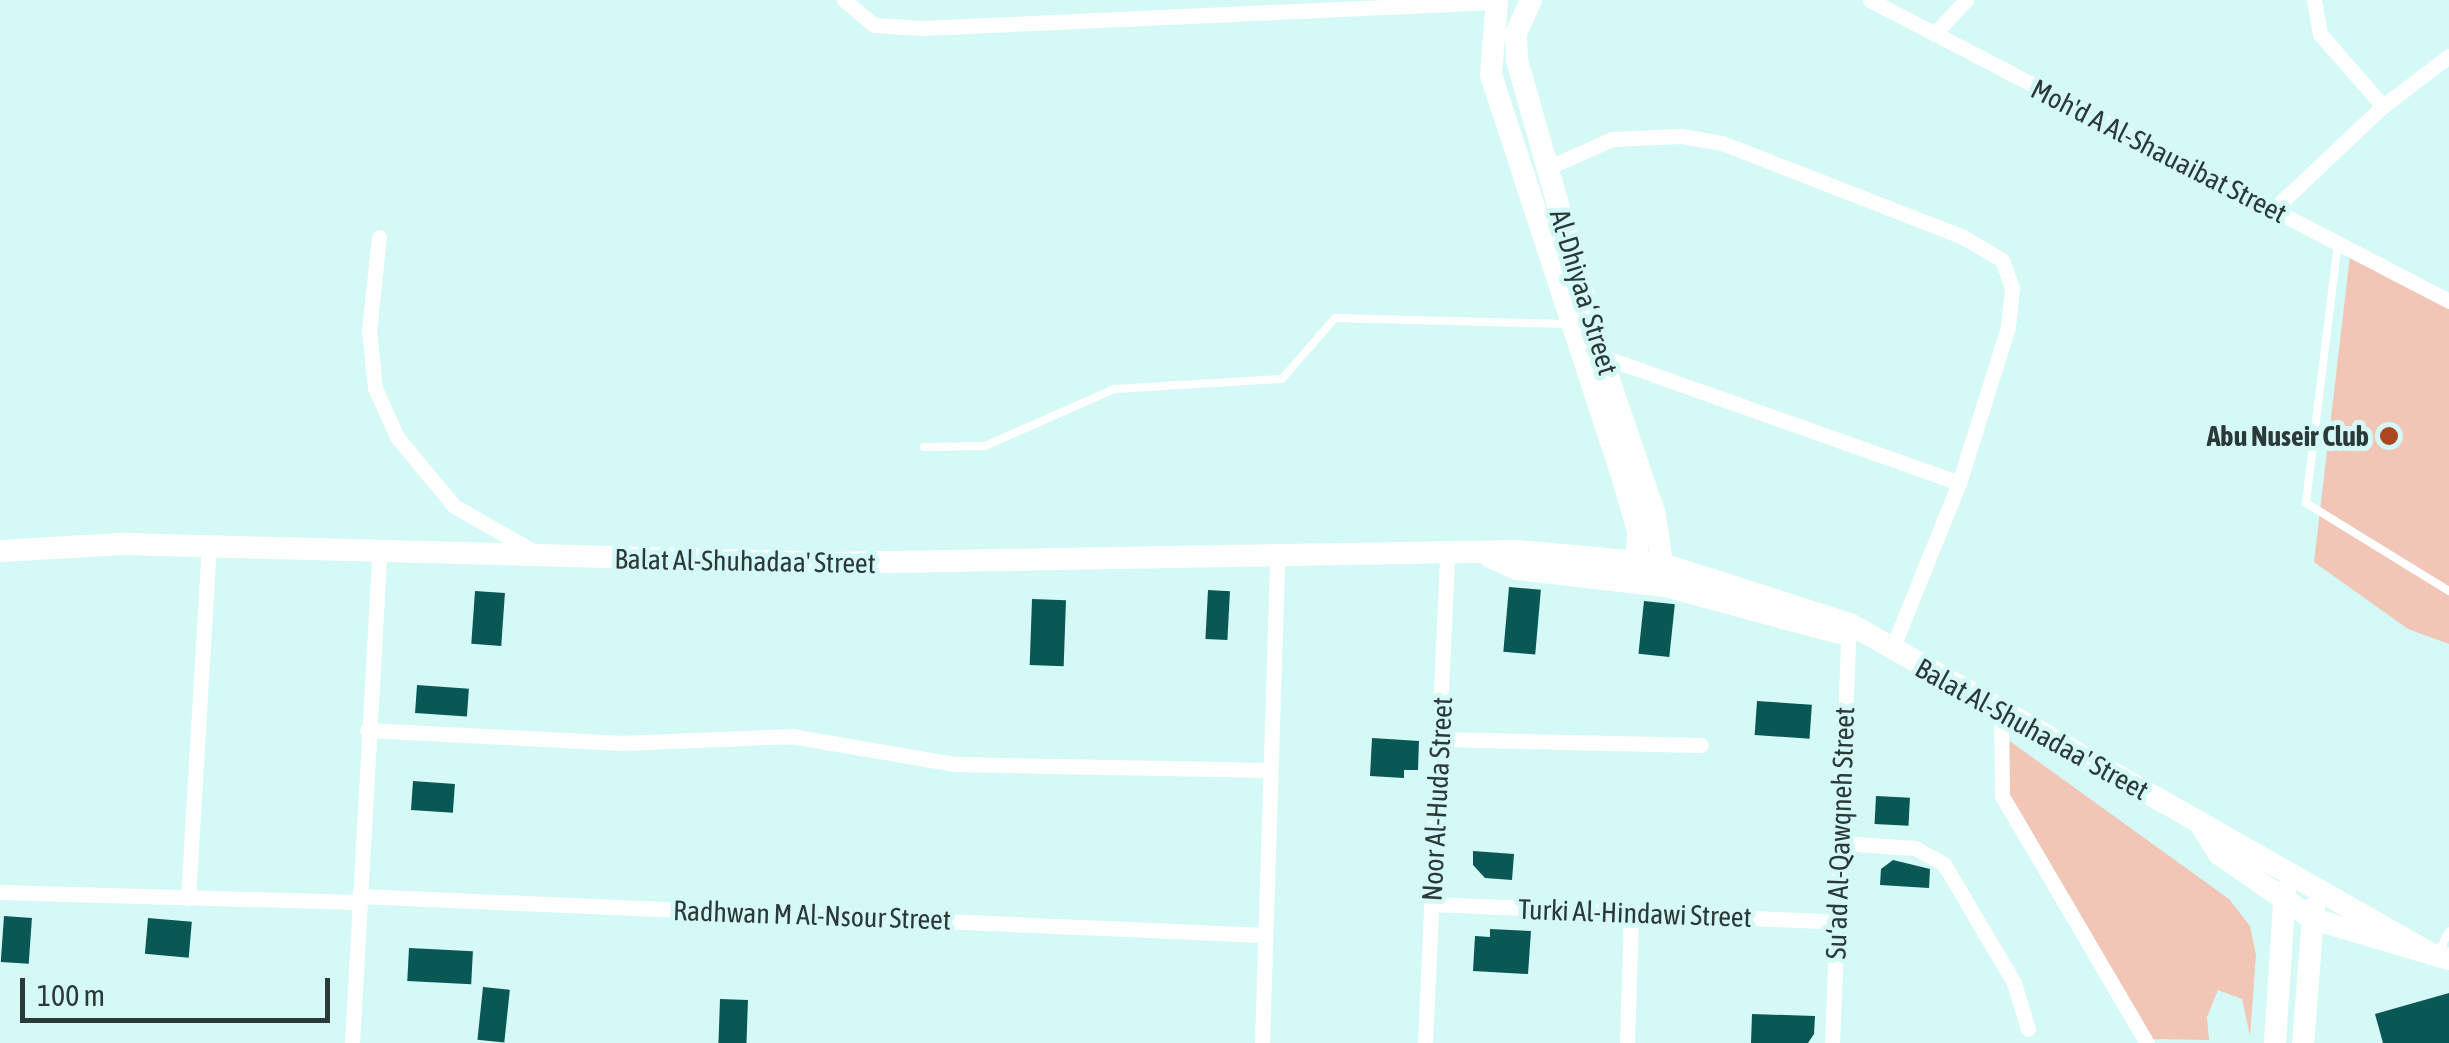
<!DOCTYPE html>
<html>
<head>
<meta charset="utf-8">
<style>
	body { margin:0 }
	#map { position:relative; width:2449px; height:1043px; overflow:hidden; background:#d5f9f6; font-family:"Asap Condensed",sans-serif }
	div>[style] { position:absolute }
	.green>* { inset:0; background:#f1c6b7 }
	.building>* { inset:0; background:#095855; transform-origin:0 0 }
	.lane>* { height:8px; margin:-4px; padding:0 4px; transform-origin:4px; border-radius:4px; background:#fff }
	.street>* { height:15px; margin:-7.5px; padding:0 7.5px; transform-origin:7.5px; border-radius:7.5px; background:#fff }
	.secondary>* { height:22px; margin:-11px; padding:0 11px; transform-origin:11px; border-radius:11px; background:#fff }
	.dots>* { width:28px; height:28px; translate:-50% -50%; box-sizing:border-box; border:5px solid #d5f9f6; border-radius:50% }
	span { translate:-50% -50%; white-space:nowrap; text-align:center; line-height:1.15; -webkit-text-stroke:10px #d5f9f6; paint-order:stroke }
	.street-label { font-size:28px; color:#2b3938 }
	.poi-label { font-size:28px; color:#2b3938; font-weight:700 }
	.right { translate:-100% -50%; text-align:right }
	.scale { position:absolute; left:20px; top:978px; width:310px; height:45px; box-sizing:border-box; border:5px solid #2b3938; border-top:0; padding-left:12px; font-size:30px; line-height:35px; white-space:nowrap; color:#2b3938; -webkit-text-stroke:8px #d5f9f6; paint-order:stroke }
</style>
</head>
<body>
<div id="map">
	<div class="green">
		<div style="clip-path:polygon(2350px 256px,2449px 309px,2449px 644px,2408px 629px,2314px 562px)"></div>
		<div style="clip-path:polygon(2007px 739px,2229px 899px,2250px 926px,2256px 955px,2250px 1036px,2242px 999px,2218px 990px,2207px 1017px,2209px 1040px,2152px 1039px,2003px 794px)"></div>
	</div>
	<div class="building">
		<div style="left:1509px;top:587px;width:32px;height:65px;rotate:5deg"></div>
		<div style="left:1208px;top:590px;width:22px;height:49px;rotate:3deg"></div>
		<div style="left:475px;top:591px;width:30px;height:53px;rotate:4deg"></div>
		<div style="left:1032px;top:599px;width:34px;height:66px;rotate:2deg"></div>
		<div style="left:1644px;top:601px;width:31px;height:53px;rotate:6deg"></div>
		<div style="left:417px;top:685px;width:52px;height:28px;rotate:4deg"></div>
		<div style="left:1757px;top:701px;width:55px;height:34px;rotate:4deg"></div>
		<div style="clip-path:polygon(1372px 738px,1419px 741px,1418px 770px,1404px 770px,1404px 778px,1370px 776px)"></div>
		<div style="left:413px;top:781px;width:42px;height:29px;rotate:4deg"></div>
		<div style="left:1876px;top:796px;width:34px;height:28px;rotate:3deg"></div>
		<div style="clip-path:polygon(1473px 851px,1514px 854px,1512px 880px,1485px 878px,1473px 865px)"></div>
		<div style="clip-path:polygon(1893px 860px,1930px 869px,1929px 888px,1880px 885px,1881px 869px)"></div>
		<div style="left:4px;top:916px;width:28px;height:46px;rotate:4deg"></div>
		<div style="left:148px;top:918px;width:44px;height:36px;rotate:5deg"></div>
		<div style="clip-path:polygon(1490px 929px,1531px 931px,1528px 974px,1473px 971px,1475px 936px,1490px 937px)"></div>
		<div style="left:409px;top:948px;width:64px;height:33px;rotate:3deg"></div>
		<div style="left:483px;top:987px;width:27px;height:53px;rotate:6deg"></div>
		<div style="clip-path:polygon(2449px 993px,2449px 1043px,2383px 1043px,2375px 1014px)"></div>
		<div style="left:720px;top:999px;width:28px;height:44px;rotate:2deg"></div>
		<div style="clip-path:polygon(1752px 1014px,1815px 1016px,1814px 1034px,1808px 1043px,1751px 1043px)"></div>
	</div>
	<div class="lane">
		<div style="left:2338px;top:242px;width:263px;rotate:97deg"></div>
		<div style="left:2306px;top:503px;width:168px;rotate:31.6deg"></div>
		<div style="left:924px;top:447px;width:61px;rotate:-0.9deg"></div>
		<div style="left:985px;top:446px;width:141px;rotate:-23.8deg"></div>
		<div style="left:1114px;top:389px;width:168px;rotate:-3.4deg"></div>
		<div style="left:1282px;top:379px;width:81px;rotate:-49deg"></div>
		<div style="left:1335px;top:318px;width:233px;rotate:1.5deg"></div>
		<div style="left:2439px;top:951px;width:22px;rotate:-63deg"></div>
	</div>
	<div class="street">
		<div style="left:844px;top:0;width:39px;rotate:40deg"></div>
		<div style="left:874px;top:25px;width:48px;rotate:3.6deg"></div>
		<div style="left:922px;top:28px;width:574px;rotate:-2.6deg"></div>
		<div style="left:1870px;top:0;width:653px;rotate:27.47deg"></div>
		<div style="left:2314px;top:0;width:35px;rotate:80deg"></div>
		<div style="left:2320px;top:34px;width:96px;rotate:48.8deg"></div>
		<div style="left:1936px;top:32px;width:44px;rotate:-46.8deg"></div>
		<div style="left:1547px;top:168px;width:71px;rotate:-24deg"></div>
		<div style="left:1612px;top:139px;width:69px;rotate:-2.5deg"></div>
		<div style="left:1681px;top:136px;width:42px;rotate:9.7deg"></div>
		<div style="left:1722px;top:143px;width:259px;rotate:21.3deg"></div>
		<div style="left:1963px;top:237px;width:45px;rotate:30.5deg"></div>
		<div style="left:2002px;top:260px;width:30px;rotate:70deg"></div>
		<div style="left:2012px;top:288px;width:39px;rotate:96deg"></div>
		<div style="left:2008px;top:327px;width:164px;rotate:107.4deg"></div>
		<div style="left:1959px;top:483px;width:181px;rotate:112deg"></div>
		<div style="left:2275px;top:208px;width:149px;rotate:-43.4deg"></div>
		<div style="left:2383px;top:106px;width:83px;rotate:-37.1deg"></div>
		<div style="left:379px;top:237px;width:94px;rotate:96.1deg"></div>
		<div style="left:369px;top:330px;width:58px;rotate:84.1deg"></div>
		<div style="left:375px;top:388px;width:54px;rotate:65.8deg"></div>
		<div style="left:397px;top:437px;width:89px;rotate:50.4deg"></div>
		<div style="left:454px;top:506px;width:97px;rotate:29.7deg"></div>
		<div style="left:1601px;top:356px;width:380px;rotate:19.5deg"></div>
		<div style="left:2001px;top:709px;width:87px;rotate:89.3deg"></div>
		<div style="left:2002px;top:796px;width:286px;rotate:59.6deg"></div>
		<div style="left:367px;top:730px;width:253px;rotate:2.9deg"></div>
		<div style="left:620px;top:743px;width:171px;rotate:-2.3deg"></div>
		<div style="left:791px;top:736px;width:165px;rotate:9.7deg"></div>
		<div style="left:954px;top:764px;width:315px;rotate:1.1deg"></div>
		<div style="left:1439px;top:739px;width:262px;rotate:1.3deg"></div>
		<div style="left:1841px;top:843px;width:74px;rotate:3.9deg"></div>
		<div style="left:1915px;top:848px;width:33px;rotate:29deg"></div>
		<div style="left:1944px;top:864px;width:138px;rotate:59.5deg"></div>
		<div style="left:2014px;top:983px;width:48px;rotate:73.1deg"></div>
		<div style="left:0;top:892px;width:358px;rotate:1.6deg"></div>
		<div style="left:359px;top:896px;width:907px;rotate:2.46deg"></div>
		<div style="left:188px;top:898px;width:350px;rotate:-86.6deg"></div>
		<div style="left:1432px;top:904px;width:405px;rotate:2.5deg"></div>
		<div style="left:352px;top:1043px;width:491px;rotate:-86.8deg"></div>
		<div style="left:1262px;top:1043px;width:486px;rotate:-88.2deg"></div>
		<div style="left:1425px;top:1043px;width:489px;rotate:-87.4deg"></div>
		<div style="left:1627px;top:1043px;width:130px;rotate:-88.2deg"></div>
		<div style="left:1832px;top:1043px;width:415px;rotate:-87.7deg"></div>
	</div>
	<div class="secondary">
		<div style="left:1497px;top:0;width:75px;rotate:94.6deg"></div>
		<div style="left:1491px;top:75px;width:415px;rotate:71.9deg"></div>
		<div style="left:1620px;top:469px;width:65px;rotate:73.8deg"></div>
		<div style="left:1638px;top:531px;width:49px;rotate:92.3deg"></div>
		<div style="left:1531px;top:0;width:36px;rotate:114deg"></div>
		<div style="left:1516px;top:33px;width:27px;rotate:88deg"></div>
		<div style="left:1517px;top:60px;width:308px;rotate:74.2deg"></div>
		<div style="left:1601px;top:356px;width:168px;rotate:71.2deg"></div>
		<div style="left:1655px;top:515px;width:49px;rotate:81.9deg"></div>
		<div style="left:1662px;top:564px;width:21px;rotate:101deg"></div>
		<div style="left:0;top:551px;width:122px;rotate:-3.3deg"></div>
		<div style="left:122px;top:544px;width:710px;rotate:1.53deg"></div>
		<div style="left:832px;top:563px;width:687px;rotate:-1deg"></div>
		<div style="left:1519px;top:551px;width:144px;rotate:5.2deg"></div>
		<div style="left:1662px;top:564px;width:197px;rotate:17.7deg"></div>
		<div style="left:1850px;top:624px;width:662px;rotate:29.58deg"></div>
		<div style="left:1490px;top:557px;width:30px;rotate:24deg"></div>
		<div style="left:1517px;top:569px;width:149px;rotate:6.6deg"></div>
		<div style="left:1665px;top:586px;width:188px;rotate:15.1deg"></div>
		<div style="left:2202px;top:827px;width:32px;rotate:58deg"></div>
		<div style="left:2219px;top:854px;width:114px;rotate:34.7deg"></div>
		<div style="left:2313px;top:919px;width:142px;rotate:16.4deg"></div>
		<div style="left:2275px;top:1043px;width:153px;rotate:-86.3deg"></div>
		<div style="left:2303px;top:1043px;width:136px;rotate:-85.4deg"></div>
	</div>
	<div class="dots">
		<div style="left:2389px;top:436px;background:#ac4520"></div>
	</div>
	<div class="street-label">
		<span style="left:2159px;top:151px;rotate:27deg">Moh'd A Al-Shauaibat Street</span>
		<span style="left:1584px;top:292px;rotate:73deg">Al-Dhiyaa‘ Street</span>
		<span style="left:745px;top:561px;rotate:1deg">Balat Al-Shuhadaa' Street</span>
		<span style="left:2032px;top:729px;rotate:29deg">Balat Al-Shuhadaa' Street</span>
		<span style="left:1437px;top:799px;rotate:-87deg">Noor Al-Huda Street</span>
		<span style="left:1840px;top:833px;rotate:-88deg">Su‘ad Al-Qawqneh Street</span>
		<span style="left:1635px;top:913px;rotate:2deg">Turki Al-Hindawi Street</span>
		<span style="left:812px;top:915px;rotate:2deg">Radhwan M Al-Nsour Street</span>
	</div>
	<div class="poi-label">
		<span class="right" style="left:2369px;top:436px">Abu Nuseir Club</span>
	</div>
	<div class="scale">100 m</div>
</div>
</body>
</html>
